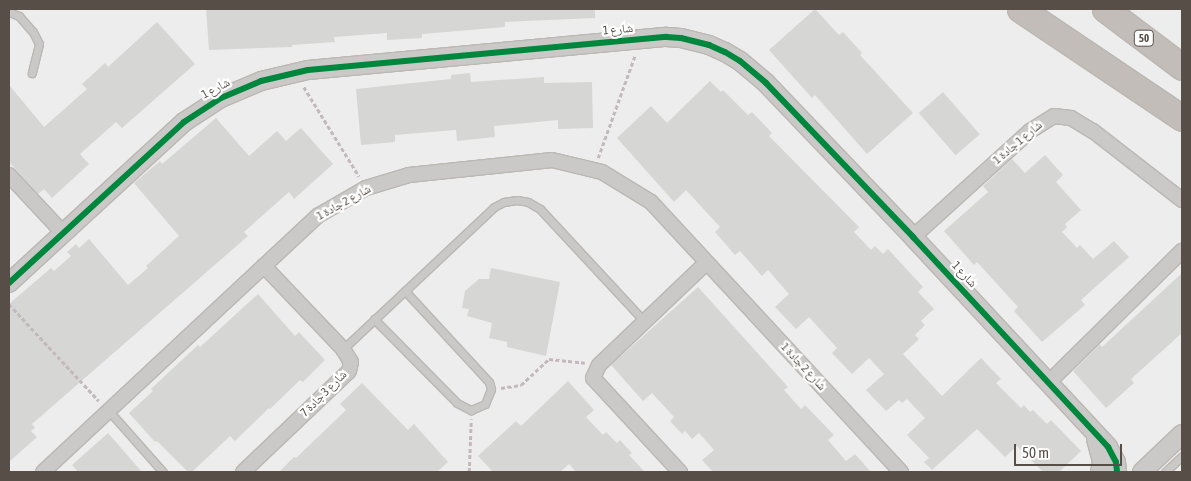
<!DOCTYPE html>
<html>
<head>
<meta charset="utf-8">
<style>
	body { margin:0 }
	#map { position:relative; width:1191px; height:481px; overflow:hidden; background:#ededed; font-family:"Asap Condensed","Noto Naskh Arabic",sans-serif }
	div>[style] { position:absolute }
	.building>* { inset:0; background:#d6d6d5; transform-origin:0 0 }
	.path>* { height:2.5px; margin-top:-1.25px; transform-origin:0; background:repeating-linear-gradient(90deg,#c3b9bd 0 4px,transparent 0 6.5px) }
	.roads { filter:drop-shadow(1px 0 #bbb7b3) drop-shadow(-1px 0 #bbb7b3) drop-shadow(0 1px #bbb7b3) drop-shadow(0 -1px #bbb7b3) }
	.service>* { height:7px; margin:-3.5px; padding:0 3.5px; transform-origin:3.5px; border-radius:3.5px; background:#cbc9c8 }
	.minor>* { height:14px; margin:-7px; padding:0 7px; transform-origin:7px; border-radius:7px; background:#cbc9c8 }
	.tertiary>* { height:18px; margin:-9px; padding:0 9px; transform-origin:9px; border-radius:9px; background:#cbc9c8 }
	.motorway>* { height:25px; margin:-12.5px; padding:0 12.5px; transform-origin:12.5px; border-radius:12.5px; background:#c2bdb9 }
	.cycleway>* { height:6px; margin:-3px; padding:0 3px; transform-origin:3px; border-radius:3px; background:#00873e }
	span { translate:-50% -50%; white-space:nowrap; text-align:center; line-height:1.15; -webkit-text-stroke:4.5px #fff; paint-order:stroke }
	.shield-label span { padding:1px 4px; background:#fff; border:1px solid; border-radius:4px; -webkit-text-stroke-width:0 }
	.shield-label { font-size:11px; color:#574e47; font-weight:700 }
	.street-label { font-size:12px; color:#574e47 }
	.frame { position:absolute; inset:0; border:10px solid #574e47; pointer-events:none }
	.scale { position:absolute; left:1014px; top:444px; width:108px; height:22px; box-sizing:border-box; border:2px solid #574e47; border-top:0; padding-left:6px; font-size:15px; line-height:18px; white-space:nowrap; color:#574e47; -webkit-text-stroke:4px #fff; paint-order:stroke }
</style>
</head>
<body>
<div id="map">
	<div class="building">
		<div style="clip-path:polygon(206px 9px,595px 9px,595px 18px,505px 22px,505px 27px,422px 34px,422px 38px,387px 40px,387px 33px,334px 37px,335px 42px,292px 45px,292px 47px,209px 50px)"></div>
		<div style="clip-path:polygon(815px 9px,839px 35px,843px 32px,862px 53px,860px 55px,913px 113px,867px 154px,815px 95px,812px 98px,769px 50px)"></div>
		<div style="clip-path:polygon(157px 22px,195px 64px,122px 128px,116px 122px,80px 154px,89px 164px,52px 198px,44px 189px,38px 194px,9px 162px,9px 85px,44px 127px,87px 89px,82px 84px,105px 63px,108px 67px)"></div>
		<div style="clip-path:polygon(470px 73px,471px 82px,544px 77px,544px 83px,592px 82px,593px 128px,558px 129px,558px 120px,494px 126px,495px 137px,457px 141px,456px 130px,395px 135px,395px 142px,361px 145px,356px 89px,451px 79px,451px 75px)"></div>
		<div style="clip-path:polygon(710px 81px,721px 92px,723px 90px,748px 115px,752px 112px,772px 133px,769px 136px,859px 227px,854px 232px,871px 250px,875px 246px,883px 254px,888px 249px,923px 287px,918px 292px,934px 309px,921px 321px,925px 325px,915px 335px,919px 339px,903px 354px,942px 396px,981px 358px,1001px 379px,996px 383px,1021px 408px,1024px 405px,1030px 412px,1033px 410px,1047px 424px,1051px 420px,1081px 451px,1059px 472px,1043px 472px,1017px 446px,1005px 457px,977px 429px,932px 470px,924px 462px,929px 458px,907px 435px,925px 418px,907px 399px,902px 403px,899px 400px,886px 411px,866px 390px,884px 374px,869px 358px,852px 374px,832px 353px,837px 348px,809px 317px,796px 329px,775px 307px,789px 294px,768px 270px,762px 276px,740px 251px,735px 255px,715px 232px,720px 227px,686px 190px,674px 202px,617px 138px,651px 106px,667px 123px)"></div>
		<div style="left:943px;top:92px;width:56px;height:32px;rotate:49deg"></div>
		<div style="clip-path:polygon(216px 118px,249px 156px,277px 131px,286px 141px,301px 128px,333px 164px,294px 199px,289px 192px,244px 232px,248px 236px,32px 424px,35px 428px,31px 431px,37px 437px,9px 462px,9px 304px,51px 268px,54px 271px,71px 256px,67px 252px,76px 244px,79px 248px,89px 239px,128px 285px,148px 268px,146px 266px,179px 236px,134px 183px,160px 161px,162px 164px)"></div>
		<div style="clip-path:polygon(1045px 155px,1063px 175px,1056px 182px,1081px 210px,1065px 224px,1067px 227px,1062px 232px,1077px 248px,1080px 245px,1093px 259px,1114px 241px,1129px 257px,1081px 300px,1085px 305px,1042px 342px,1014px 311px,1018px 307px,977px 262px,974px 265px,944px 231px,988px 192px,983px 186px,1012px 159px,1025px 173px)"></div>
		<div style="clip-path:polygon(491px 268px,560px 282px,546px 356px,507px 347px,507px 342px,489px 338px,492px 323px,467px 316px,469px 309px,462px 308px,465px 291px,479px 279px,489px 279px)"></div>
		<div style="clip-path:polygon(1182px 273px,1182px 333px,1131px 379px,1134px 383px,1106px 408px,1073px 371px,1100px 344px,1102px 347px)"></div>
		<div style="clip-path:polygon(698px 287px,788px 387px,784px 390px,801px 409px,805px 405px,834px 435px,828px 440px,846px 461px,855px 454px,871px 472px,713px 472px,702px 460px,714px 450px,699px 433px,692px 439px,685px 431px,682px 434px,670px 421px,674px 417px,652px 393px,643px 401px,611px 365px)"></div>
		<div style="clip-path:polygon(258px 294px,295px 336px,299px 332px,325px 360px,303px 382px,300px 380px,270px 409px,269px 408px,235px 441px,230px 436px,192px 472px,188px 472px,157px 441px,155px 442px,129px 413px,153px 391px,151px 389px,170px 371px,198px 345px,200px 347px)"></div>
		<div style="clip-path:polygon(568px 381px,594px 410px,586px 417px,603px 435px,606px 432px,617px 443px,620px 440px,632px 453px,629px 455px,645px 472px,576px 472px,569px 464px,560px 472px,493px 472px,478px 456px,516px 421px,521px 426px)"></div>
		<div style="clip-path:polygon(362px 383px,408px 430px,414px 424px,448px 462px,437px 472px,279px 472px,294px 457px,296px 458px,346px 410px,340px 404px)"></div>
		<div style="clip-path:polygon(108px 433px,142px 472px,78px 472px,72px 465px)"></div>
	</div>
	<div class="path">
		<div style="left:304px;top:87px;width:105px;rotate:58.3deg"></div>
		<div style="left:598px;top:158px;width:109px;rotate:-70.2deg"></div>
		<div style="left:9px;top:304px;width:132px;rotate:47.1deg"></div>
		<div style="left:501px;top:388px;width:20px;rotate:-9deg"></div>
		<div style="left:521px;top:385px;width:38px;rotate:-43deg"></div>
		<div style="left:549px;top:359px;width:36px;rotate:6deg"></div>
		<div style="left:469px;top:472px;width:53px;rotate:-87.8deg"></div>
	</div>
	<div class="roads">
		<div class="service">
			<div style="left:9px;top:12px;width:11px;rotate:22deg"></div>
			<div style="left:19px;top:16px;width:21px;rotate:49deg"></div>
			<div style="left:33px;top:32px;width:13px;rotate:63deg"></div>
			<div style="left:39px;top:44px;width:30px;rotate:104deg"></div>
			<div style="left:374px;top:319px;width:118px;rotate:45.3deg"></div>
			<div style="left:457px;top:403px;width:16px;rotate:27deg"></div>
			<div style="left:471px;top:410px;width:15px;rotate:-23deg"></div>
			<div style="left:485px;top:404px;width:16px;rotate:-68deg"></div>
			<div style="left:491px;top:389px;width:7px;rotate:-106deg"></div>
			<div style="left:489px;top:382px;width:124px;rotate:-132.7deg"></div>
			<div style="left:343px;top:349px;width:207px;rotate:-43.2deg"></div>
			<div style="left:494px;top:207px;width:11px;rotate:-27deg"></div>
			<div style="left:504px;top:202px;width:13px;rotate:-9deg"></div>
			<div style="left:517px;top:200px;width:11px;rotate:10deg"></div>
			<div style="left:528px;top:202px;width:14px;rotate:30deg"></div>
			<div style="left:540px;top:209px;width:153px;rotate:47.1deg"></div>
			<div style="left:109px;top:411px;width:81px;rotate:48.5deg"></div>
			<div style="left:1165px;top:472px;width:23px;rotate:-43deg"></div>
		</div>
		<div class="minor">
			<div style="left:9px;top:175px;width:79px;rotate:47deg"></div>
			<div style="left:913px;top:237px;width:158px;rotate:-42.2deg"></div>
			<div style="left:1030px;top:131px;width:28px;rotate:-32deg"></div>
			<div style="left:1054px;top:116px;width:17px;rotate:7deg"></div>
			<div style="left:1071px;top:118px;width:26px;rotate:31deg"></div>
			<div style="left:1093px;top:131px;width:113px;rotate:37.8deg"></div>
			<div style="left:1048px;top:383px;width:188px;rotate:-44.6deg"></div>
			<div style="left:43px;top:472px;width:377px;rotate:-43deg"></div>
			<div style="left:319px;top:215px;width:54px;rotate:-29.9deg"></div>
			<div style="left:366px;top:188px;width:45px;rotate:-16.8deg"></div>
			<div style="left:409px;top:175px;width:144px;rotate:-6deg"></div>
			<div style="left:552px;top:160px;width:51px;rotate:13.5deg"></div>
			<div style="left:602px;top:172px;width:57px;rotate:31.5deg"></div>
			<div style="left:651px;top:202px;width:368px;rotate:47.2deg"></div>
			<div style="left:243px;top:472px;width:146px;rotate:-43.6deg"></div>
			<div style="left:349px;top:371px;width:9px;rotate:-77deg"></div>
			<div style="left:351px;top:362px;width:15px;rotate:-122deg"></div>
			<div style="left:343px;top:349px;width:115px;rotate:-133.6deg"></div>
			<div style="left:680px;top:472px;width:128px;rotate:-132.8deg"></div>
			<div style="left:593px;top:378px;width:14px;rotate:-65deg"></div>
			<div style="left:599px;top:365px;width:148px;rotate:-43.6deg"></div>
		</div>
		<div class="tertiary">
			<div style="left:9px;top:283px;width:238px;rotate:-42.6deg"></div>
			<div style="left:184px;top:122px;width:44px;rotate:-33deg"></div>
			<div style="left:221px;top:98px;width:43px;rotate:-23deg"></div>
			<div style="left:261px;top:81px;width:48px;rotate:-13.2deg"></div>
			<div style="left:308px;top:70px;width:360px;rotate:-5.3deg"></div>
			<div style="left:666px;top:37px;width:15px;rotate:4deg"></div>
			<div style="left:681px;top:38px;width:29px;rotate:14deg"></div>
			<div style="left:709px;top:45px;width:17px;rotate:24deg"></div>
			<div style="left:725px;top:52px;width:17px;rotate:31deg"></div>
			<div style="left:740px;top:61px;width:34px;rotate:40deg"></div>
			<div style="left:766px;top:83px;width:213px;rotate:46.3deg"></div>
			<div style="left:913px;top:237px;width:287px;rotate:47.1deg"></div>
			<div style="left:1108px;top:447px;width:17px;rotate:62deg"></div>
			<div style="left:1116px;top:462px;width:10px;rotate:84deg"></div>
			<div style="left:1096px;top:439px;width:24px;rotate:75deg"></div>
			<div style="left:1102px;top:462px;width:10px;rotate:101deg"></div>
			<div style="left:1142px;top:472px;width:55px;rotate:-43.5deg"></div>
		</div>
		<div class="motorway">
			<div style="left:1020px;top:9px;width:195px;rotate:33.9deg"></div>
			<div style="left:1105px;top:9px;width:96px;rotate:37deg"></div>
		</div>
	</div>
	<div class="cycleway">
		<div style="left:9px;top:283px;width:238px;rotate:-42.6deg"></div>
		<div style="left:184px;top:122px;width:44px;rotate:-33deg"></div>
		<div style="left:221px;top:98px;width:43px;rotate:-23deg"></div>
		<div style="left:261px;top:81px;width:48px;rotate:-13.2deg"></div>
		<div style="left:308px;top:70px;width:360px;rotate:-5.3deg"></div>
		<div style="left:666px;top:37px;width:15px;rotate:4deg"></div>
		<div style="left:681px;top:38px;width:29px;rotate:14deg"></div>
		<div style="left:709px;top:45px;width:17px;rotate:24deg"></div>
		<div style="left:725px;top:52px;width:17px;rotate:31deg"></div>
		<div style="left:740px;top:61px;width:34px;rotate:40deg"></div>
		<div style="left:766px;top:83px;width:213px;rotate:46.3deg"></div>
		<div style="left:913px;top:237px;width:287px;rotate:47.1deg"></div>
		<div style="left:1108px;top:447px;width:17px;rotate:62deg"></div>
		<div style="left:1116px;top:462px;width:10px;rotate:84deg"></div>
	</div>
	<div class="shield-label">
		<span style="left:1144px;top:38px">50</span>
	</div>
	<div class="street-label">
		<span style="left:618px;top:30px;rotate:-5deg">شارع 1</span>
		<span style="left:216px;top:89px;rotate:-28deg">شارع 1</span>
		<span style="left:1018px;top:143px;rotate:-40deg">شارع 1 جادة 1</span>
		<span style="left:344px;top:203px;rotate:-29deg">شارع 2 جادة 1</span>
		<span style="left:964px;top:275px;rotate:47deg">شارع 1</span>
		<span style="left:803px;top:367px;rotate:47deg">شارع 2 جادة 1</span>
		<span style="left:324px;top:394px;rotate:-45deg">شارع 3 جادة 7</span>
	</div>
	<div class="frame"></div>
	<div class="scale">50 m</div>
</div>
</body>
</html>
